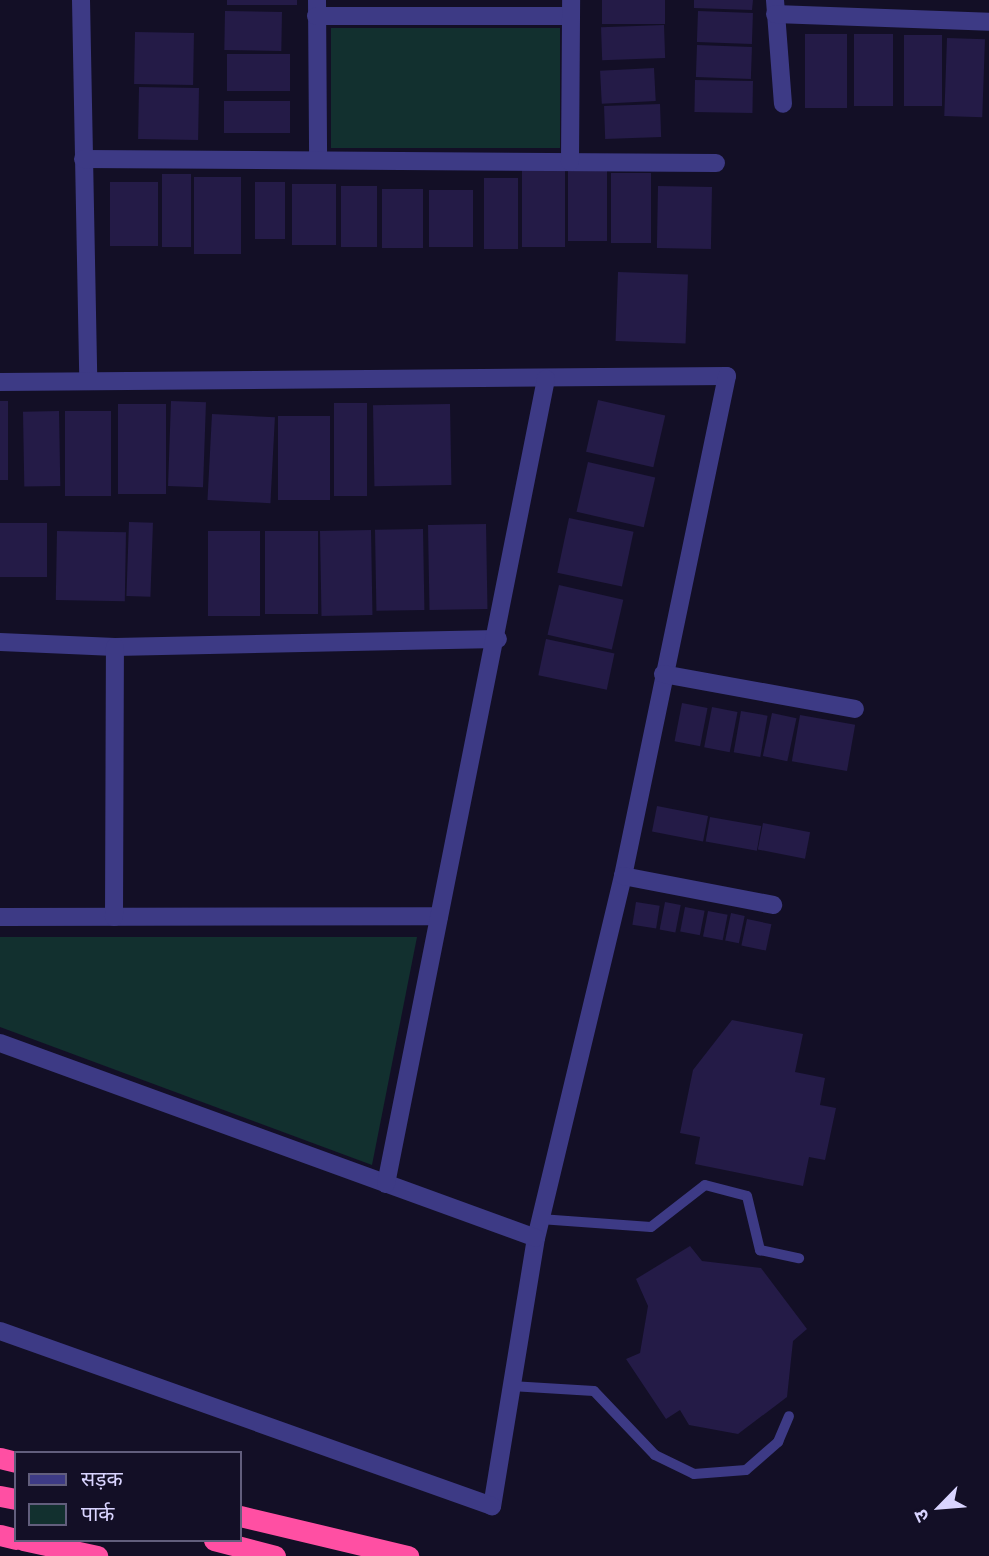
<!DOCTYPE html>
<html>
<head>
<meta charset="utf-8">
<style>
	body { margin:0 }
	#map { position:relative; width:989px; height:1556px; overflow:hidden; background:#130f26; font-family:Mulish,"Noto Sans Devanagari",sans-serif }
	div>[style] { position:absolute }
	.green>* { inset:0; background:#12302f; transform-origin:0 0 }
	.building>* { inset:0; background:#241b47; transform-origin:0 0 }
	.lane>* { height:10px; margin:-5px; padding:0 5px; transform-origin:5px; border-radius:5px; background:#3d3a85 }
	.street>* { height:18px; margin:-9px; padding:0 9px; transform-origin:9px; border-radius:9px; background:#3d3a85 }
	.highway>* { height:21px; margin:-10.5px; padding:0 10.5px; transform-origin:10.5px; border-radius:10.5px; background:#ff4fa3 }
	span { translate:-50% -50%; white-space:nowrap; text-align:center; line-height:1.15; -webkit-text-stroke:5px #130f26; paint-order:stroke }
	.legend { position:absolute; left:14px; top:1451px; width:228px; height:91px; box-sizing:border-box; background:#130f26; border:2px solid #625e7d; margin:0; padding:9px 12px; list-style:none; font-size:21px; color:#d9d4ff }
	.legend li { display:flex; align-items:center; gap:14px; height:35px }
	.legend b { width:35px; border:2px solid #625e7d }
	.north { position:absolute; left:905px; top:1472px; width:70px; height:70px; -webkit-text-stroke:5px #130f26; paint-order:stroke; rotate:245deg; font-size:19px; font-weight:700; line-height:28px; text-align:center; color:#d9d4ff }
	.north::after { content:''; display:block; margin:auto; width:24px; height:32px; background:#d9d4ff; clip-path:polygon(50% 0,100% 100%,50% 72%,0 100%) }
</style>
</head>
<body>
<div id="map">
	<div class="green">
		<div style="left:331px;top:28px;width:229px;height:120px"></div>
		<div style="clip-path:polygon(0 937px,417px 937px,372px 1165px,0 1027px)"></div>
	</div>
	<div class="building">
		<div style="left:227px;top:0;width:70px;height:5px"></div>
		<div style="left:602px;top:0;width:63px;height:24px"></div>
		<div style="clip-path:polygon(694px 0,753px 0,752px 10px,694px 8px)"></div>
		<div style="left:225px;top:11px;width:57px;height:39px;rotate:1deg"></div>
		<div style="left:698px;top:11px;width:55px;height:31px;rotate:2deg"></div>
		<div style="left:664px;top:25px;width:33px;height:63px;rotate:88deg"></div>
		<div style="left:135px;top:32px;width:59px;height:52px;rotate:1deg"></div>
		<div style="left:805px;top:34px;width:42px;height:74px"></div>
		<div style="left:854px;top:34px;width:39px;height:72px"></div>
		<div style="left:904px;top:35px;width:38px;height:71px"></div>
		<div style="left:947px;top:38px;width:38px;height:78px;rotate:2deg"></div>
		<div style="left:697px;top:45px;width:55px;height:32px;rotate:2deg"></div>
		<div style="left:227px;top:54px;width:63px;height:37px"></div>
		<div style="left:654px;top:68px;width:33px;height:54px;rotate:87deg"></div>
		<div style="left:695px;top:80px;width:58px;height:32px;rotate:1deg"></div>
		<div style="left:139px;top:87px;width:60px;height:52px;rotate:1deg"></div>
		<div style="left:224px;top:101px;width:66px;height:32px"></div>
		<div style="left:660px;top:104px;width:33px;height:56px;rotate:88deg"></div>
		<div style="left:568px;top:168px;width:39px;height:73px"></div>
		<div style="left:522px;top:169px;width:43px;height:78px"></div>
		<div style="left:611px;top:173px;width:40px;height:70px"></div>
		<div style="left:162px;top:174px;width:29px;height:73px"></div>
		<div style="left:194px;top:177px;width:47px;height:77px"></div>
		<div style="left:484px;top:178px;width:34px;height:71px"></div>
		<div style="left:110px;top:182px;width:48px;height:64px"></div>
		<div style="left:255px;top:182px;width:30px;height:57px"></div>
		<div style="left:292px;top:184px;width:44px;height:61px"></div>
		<div style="left:341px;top:186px;width:36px;height:61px"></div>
		<div style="left:658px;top:186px;width:54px;height:62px;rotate:1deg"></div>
		<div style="left:382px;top:189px;width:41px;height:59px"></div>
		<div style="left:429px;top:190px;width:44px;height:57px"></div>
		<div style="left:618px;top:272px;width:70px;height:69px;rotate:2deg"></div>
		<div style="left:598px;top:400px;width:69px;height:53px;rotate:13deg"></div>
		<div style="left:0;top:401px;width:8px;height:79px"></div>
		<div style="left:171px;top:401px;width:35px;height:85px;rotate:2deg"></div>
		<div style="left:334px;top:403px;width:33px;height:93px"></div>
		<div style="left:118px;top:404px;width:48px;height:90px"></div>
		<div style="left:450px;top:404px;width:81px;height:77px;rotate:89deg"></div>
		<div style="left:59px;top:411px;width:75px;height:36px;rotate:89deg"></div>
		<div style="left:65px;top:411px;width:46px;height:85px"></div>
		<div style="left:212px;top:414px;width:63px;height:86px;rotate:3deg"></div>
		<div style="left:278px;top:416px;width:52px;height:84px"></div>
		<div style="left:588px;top:462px;width:69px;height:51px;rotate:13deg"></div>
		<div style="left:569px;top:518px;width:66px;height:56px;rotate:12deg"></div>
		<div style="left:129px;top:522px;width:24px;height:74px;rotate:2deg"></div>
		<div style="left:0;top:523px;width:47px;height:54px"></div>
		<div style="left:486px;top:524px;width:85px;height:58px;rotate:89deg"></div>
		<div style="left:423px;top:529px;width:81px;height:48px;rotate:89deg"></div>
		<div style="left:371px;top:530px;width:85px;height:51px;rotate:89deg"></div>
		<div style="left:57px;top:531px;width:69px;height:69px;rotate:1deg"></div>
		<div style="left:208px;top:531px;width:52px;height:85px"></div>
		<div style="left:265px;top:531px;width:53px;height:83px"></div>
		<div style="left:559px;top:585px;width:66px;height:51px;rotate:13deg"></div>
		<div style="left:546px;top:639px;width:70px;height:37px;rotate:12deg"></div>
		<div style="left:682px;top:703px;width:26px;height:39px;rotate:11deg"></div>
		<div style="left:712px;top:707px;width:26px;height:41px;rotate:11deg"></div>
		<div style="left:741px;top:711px;width:27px;height:42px;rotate:10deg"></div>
		<div style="left:772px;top:713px;width:25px;height:44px;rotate:12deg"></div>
		<div style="left:800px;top:715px;width:56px;height:47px;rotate:10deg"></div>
		<div style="left:657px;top:806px;width:52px;height:26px;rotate:11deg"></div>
		<div style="left:710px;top:817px;width:52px;height:25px;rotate:10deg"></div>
		<div style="left:763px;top:823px;width:48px;height:27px;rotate:11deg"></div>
		<div style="left:636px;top:902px;width:24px;height:23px;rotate:9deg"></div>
		<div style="left:665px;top:902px;width:16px;height:28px;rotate:11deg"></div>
		<div style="left:685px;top:907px;width:20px;height:25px;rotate:11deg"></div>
		<div style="left:708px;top:911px;width:20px;height:26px;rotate:11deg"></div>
		<div style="left:731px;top:913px;width:14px;height:28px;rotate:12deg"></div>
		<div style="left:747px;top:919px;width:25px;height:27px;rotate:12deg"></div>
		<div style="clip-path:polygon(732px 1020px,803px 1034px,795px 1072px,825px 1078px,820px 1105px,836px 1108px,825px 1160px,809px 1157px,803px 1186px,695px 1164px,700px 1137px,680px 1133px,693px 1070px)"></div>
		<div style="clip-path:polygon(690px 1246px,702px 1261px,761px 1268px,807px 1329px,793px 1341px,787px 1397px,738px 1434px,689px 1425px,680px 1410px,666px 1419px,626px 1359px,640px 1353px,648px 1306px,636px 1279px)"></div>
	</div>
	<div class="lane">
		<div style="left:540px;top:1219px;width:111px;rotate:4.1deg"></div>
		<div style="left:651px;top:1227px;width:68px;rotate:-37.9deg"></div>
		<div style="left:705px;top:1185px;width:43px;rotate:14.7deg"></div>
		<div style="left:747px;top:1196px;width:56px;rotate:76.5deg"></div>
		<div style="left:760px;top:1250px;width:40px;rotate:12deg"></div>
		<div style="left:511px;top:1386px;width:83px;rotate:3.4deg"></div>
		<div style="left:594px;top:1391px;width:88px;rotate:46.4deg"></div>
		<div style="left:655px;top:1455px;width:43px;rotate:26deg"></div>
		<div style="left:694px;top:1474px;width:52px;rotate:-4.4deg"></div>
		<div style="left:746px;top:1470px;width:43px;rotate:-41.2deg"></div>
		<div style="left:778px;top:1442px;width:28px;rotate:-67deg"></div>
	</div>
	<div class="street">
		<div style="left:81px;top:0;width:381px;rotate:88.9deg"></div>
		<div style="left:317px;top:0;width:157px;rotate:89.6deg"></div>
		<div style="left:775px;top:0;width:104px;rotate:85.6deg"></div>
		<div style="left:775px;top:14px;width:214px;rotate:2.1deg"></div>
		<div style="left:316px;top:16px;width:255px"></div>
		<div style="left:83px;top:159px;width:633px;rotate:0.36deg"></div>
		<div style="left:570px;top:162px;width:162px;rotate:-89.6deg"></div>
		<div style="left:0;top:382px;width:727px;rotate:-0.47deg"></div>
		<div style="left:727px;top:376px;width:511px;rotate:101.75deg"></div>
		<div style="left:623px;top:876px;width:372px;rotate:103.5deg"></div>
		<div style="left:536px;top:1238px;width:272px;rotate:99.3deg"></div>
		<div style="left:492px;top:1506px;width:522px;rotate:-160.42deg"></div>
		<div style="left:0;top:642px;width:115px;rotate:2.5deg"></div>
		<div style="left:115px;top:647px;width:383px;rotate:-1.2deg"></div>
		<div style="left:663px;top:674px;width:195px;rotate:10.3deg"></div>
		<div style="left:623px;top:876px;width:153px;rotate:10.9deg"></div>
		<div style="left:0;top:917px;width:439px;rotate:-0.1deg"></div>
		<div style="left:114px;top:917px;width:270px;rotate:-89.8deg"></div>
		<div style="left:0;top:1043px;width:570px;rotate:19.99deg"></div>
		<div style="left:386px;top:1184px;width:821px;rotate:-78.76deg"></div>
	</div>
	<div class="highway">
		<div style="left:0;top:1458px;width:16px;rotate:14deg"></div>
		<div style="left:0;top:1496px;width:16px;rotate:11deg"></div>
		<div style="left:240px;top:1516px;width:173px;rotate:13.4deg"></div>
		<div style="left:0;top:1535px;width:16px;rotate:14deg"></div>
		<div style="left:23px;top:1540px;width:76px;rotate:12.2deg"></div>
		<div style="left:214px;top:1540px;width:63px;rotate:14.7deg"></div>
	</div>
	<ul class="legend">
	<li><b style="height:9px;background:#3d3a85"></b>सड़क</li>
	<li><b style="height:19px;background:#12302f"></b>पार्क</li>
	</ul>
	<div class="north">उ</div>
</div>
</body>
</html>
